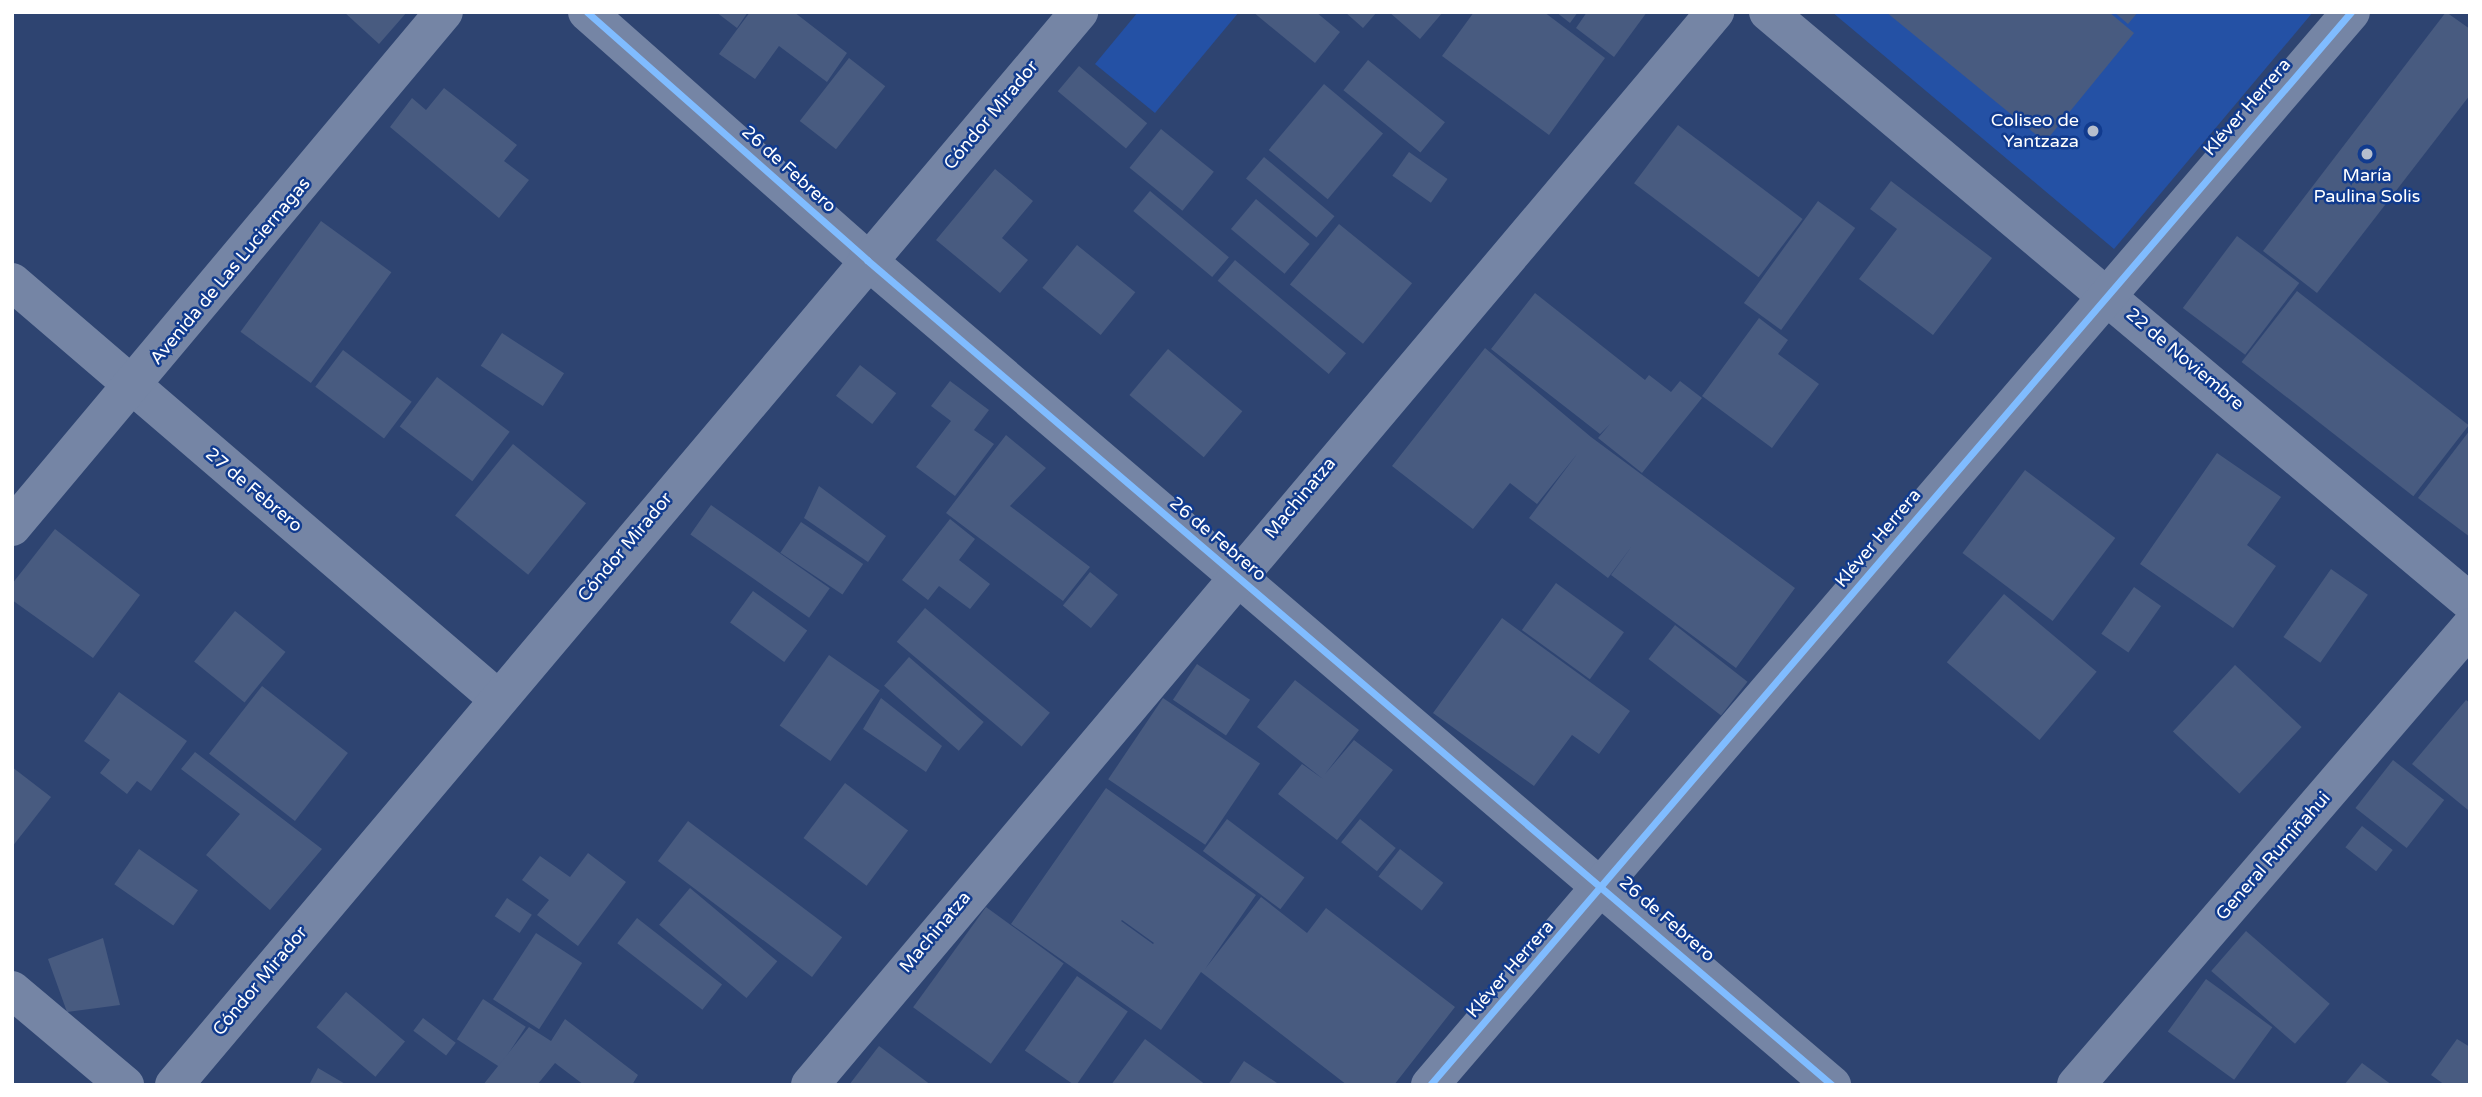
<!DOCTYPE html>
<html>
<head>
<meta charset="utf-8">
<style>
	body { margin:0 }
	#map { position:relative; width:2482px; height:1097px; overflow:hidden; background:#2e4471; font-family:"Varela Round",sans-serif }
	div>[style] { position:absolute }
	.green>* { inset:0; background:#2451a5 }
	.building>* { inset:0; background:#485b80; transform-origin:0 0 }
	.minor>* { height:38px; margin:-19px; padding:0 19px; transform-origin:19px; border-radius:19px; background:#7585a5 }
	.cycleway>* { height:7px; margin:-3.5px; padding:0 3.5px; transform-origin:3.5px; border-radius:3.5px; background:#80bcff }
	.dots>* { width:19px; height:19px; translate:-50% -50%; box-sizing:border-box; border:4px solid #113b8e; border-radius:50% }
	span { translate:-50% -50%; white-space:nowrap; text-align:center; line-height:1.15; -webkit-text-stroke:5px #113b8e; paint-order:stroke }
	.street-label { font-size:18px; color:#fff }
	.poi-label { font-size:18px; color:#fff }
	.right { translate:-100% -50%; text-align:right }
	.frame { position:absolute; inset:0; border:14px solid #fff; pointer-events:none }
</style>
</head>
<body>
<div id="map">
	<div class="green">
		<div style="clip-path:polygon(1138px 12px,1239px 12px,1155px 113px,1095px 64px)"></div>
		<div style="clip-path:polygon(1832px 12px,2313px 12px,2114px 249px)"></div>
	</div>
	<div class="building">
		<div style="clip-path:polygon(344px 12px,407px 12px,379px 44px)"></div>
		<div style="clip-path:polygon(716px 12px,748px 12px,737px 28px)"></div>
		<div style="clip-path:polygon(750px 12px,794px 12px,847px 53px,827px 82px,779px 46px,755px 79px,719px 54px)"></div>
		<div style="clip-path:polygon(1253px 12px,1316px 12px,1340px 32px,1315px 63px)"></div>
		<div style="clip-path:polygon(1345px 12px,1377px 12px,1363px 28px)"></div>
		<div style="clip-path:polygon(1389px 12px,1443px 12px,1420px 39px)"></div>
		<div style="clip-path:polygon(1474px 12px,1544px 12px,1605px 58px,1549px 135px,1442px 56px)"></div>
		<div style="clip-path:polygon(1556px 12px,1578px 12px,1570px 23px)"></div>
		<div style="clip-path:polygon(1587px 12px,1647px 12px,1614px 57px,1576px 28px)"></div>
		<div style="clip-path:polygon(1886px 12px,2109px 12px,2134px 33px,2045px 142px)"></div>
		<div style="clip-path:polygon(2114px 12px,2138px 12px,2128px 24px)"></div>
		<div style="clip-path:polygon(2446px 12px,2470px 29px,2470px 95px,2317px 293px,2263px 251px)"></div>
		<div style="left:849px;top:58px;width:46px;height:80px;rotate:38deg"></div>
		<div style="left:1368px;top:60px;width:99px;height:39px;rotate:39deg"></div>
		<div style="left:1079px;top:66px;width:89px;height:33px;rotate:40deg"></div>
		<div style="left:1324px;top:84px;width:77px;height:86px;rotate:40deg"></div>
		<div style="clip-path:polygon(444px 88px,517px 145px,504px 161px,529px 180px,499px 218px,390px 127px,412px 98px,426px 110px)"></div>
		<div style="left:1678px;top:125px;width:156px;height:73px;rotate:37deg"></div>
		<div style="left:1161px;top:129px;width:68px;height:50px;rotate:39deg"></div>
		<div style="left:1409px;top:152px;width:47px;height:29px;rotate:35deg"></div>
		<div style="left:1264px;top:157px;width:92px;height:28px;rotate:40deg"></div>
		<div style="clip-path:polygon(995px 169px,1033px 201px,1002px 238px,1028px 260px,1000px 293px,936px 240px)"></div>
		<div style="clip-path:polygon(1891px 181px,1992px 258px,1933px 335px,1859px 279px,1897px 229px,1870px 209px)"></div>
		<div style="left:1150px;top:191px;width:103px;height:26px;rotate:40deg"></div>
		<div style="left:1256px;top:199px;width:70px;height:39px;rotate:40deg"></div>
		<div style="left:1818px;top:201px;width:46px;height:126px;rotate:36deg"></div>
		<div style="left:321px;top:221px;width:87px;height:137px;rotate:36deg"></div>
		<div style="left:1339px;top:224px;width:94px;height:78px;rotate:39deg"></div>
		<div style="left:2237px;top:236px;width:78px;height:90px;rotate:37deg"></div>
		<div style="left:1077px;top:245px;width:75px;height:55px;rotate:39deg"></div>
		<div style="left:1235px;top:260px;width:145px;height:27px;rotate:40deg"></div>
		<div style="left:2297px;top:291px;width:218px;height:90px;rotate:38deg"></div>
		<div style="clip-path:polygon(1535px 293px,1645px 380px,1649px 375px,1671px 392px,1680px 381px,1702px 398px,1642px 473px,1598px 438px,1610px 424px,1600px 434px,1491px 349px)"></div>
		<div style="clip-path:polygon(1759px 318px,1788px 340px,1778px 354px,1819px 384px,1772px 448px,1702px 396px)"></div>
		<div style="left:502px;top:333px;width:74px;height:39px;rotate:33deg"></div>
		<div style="clip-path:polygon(1485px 348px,1591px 437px,1795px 588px,1736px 668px,1611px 575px,1632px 546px,1608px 578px,1529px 518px,1577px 454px,1537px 504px,1510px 483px,1473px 529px,1392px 466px)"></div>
		<div style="left:1168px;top:349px;width:97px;height:60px;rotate:40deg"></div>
		<div style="left:343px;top:350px;width:86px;height:46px;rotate:37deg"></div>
		<div style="left:860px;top:365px;width:46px;height:39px;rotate:38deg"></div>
		<div style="left:437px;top:377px;width:91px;height:62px;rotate:37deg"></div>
		<div style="clip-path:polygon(950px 381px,989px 410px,974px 430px,994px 444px,955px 496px,916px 467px,951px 421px,931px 406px)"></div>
		<div style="clip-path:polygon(2470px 430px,2470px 537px,2418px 498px)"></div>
		<div style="clip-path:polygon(1006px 435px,1046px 468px,1010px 506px,1090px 567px,1063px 601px,946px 513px)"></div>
		<div style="left:513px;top:444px;width:94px;height:92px;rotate:39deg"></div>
		<div style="clip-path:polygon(2217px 453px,2281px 497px,2247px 545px,2276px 566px,2233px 628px,2140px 564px)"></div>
		<div style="left:2025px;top:470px;width:113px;height:104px;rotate:37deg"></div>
		<div style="clip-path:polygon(819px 486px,886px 536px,868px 562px,804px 518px)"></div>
		<div style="left:711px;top:505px;width:145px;height:36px;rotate:35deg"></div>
		<div style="clip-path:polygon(950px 519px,975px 539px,959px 560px,990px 584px,970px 609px,939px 586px,928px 600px,902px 580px)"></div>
		<div style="left:801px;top:522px;width:75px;height:37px;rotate:34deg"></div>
		<div style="clip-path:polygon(55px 529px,140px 595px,93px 658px,12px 600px,12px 584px)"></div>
		<div style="left:2331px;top:569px;width:45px;height:83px;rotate:35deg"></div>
		<div style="left:1090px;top:572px;width:36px;height:43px;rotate:39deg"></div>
		<div style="left:1556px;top:583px;width:84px;height:58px;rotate:36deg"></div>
		<div style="left:2134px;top:587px;width:33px;height:57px;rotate:35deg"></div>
		<div style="left:753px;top:591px;width:67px;height:39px;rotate:36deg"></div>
		<div style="left:2004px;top:594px;width:121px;height:89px;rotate:40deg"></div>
		<div style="left:925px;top:608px;width:163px;height:44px;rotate:40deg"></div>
		<div style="left:235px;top:611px;width:65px;height:65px;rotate:39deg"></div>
		<div style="clip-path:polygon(1502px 618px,1630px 711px,1599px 754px,1572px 735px,1534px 786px,1433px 713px)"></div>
		<div style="left:1675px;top:625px;width:92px;height:43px;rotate:38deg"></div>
		<div style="left:829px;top:655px;width:62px;height:86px;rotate:35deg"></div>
		<div style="left:909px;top:657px;width:99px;height:38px;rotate:41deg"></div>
		<div style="left:1197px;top:664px;width:64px;height:43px;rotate:34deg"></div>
		<div style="left:2235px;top:665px;width:91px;height:91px;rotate:43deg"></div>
		<div style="clip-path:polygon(1295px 680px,1359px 730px,1325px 774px,1354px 740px,1393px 770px,1337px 840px,1278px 794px,1302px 764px,1323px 779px,1257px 727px)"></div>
		<div style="left:262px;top:686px;width:109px;height:86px;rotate:38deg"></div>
		<div style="clip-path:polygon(119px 692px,187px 741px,151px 791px,137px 781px,127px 794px,100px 773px,110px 760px,84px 741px)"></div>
		<div style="clip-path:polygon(881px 698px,942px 746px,926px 772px,863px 729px)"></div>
		<div style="left:1163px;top:698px;width:117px;height:98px;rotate:34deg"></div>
		<div style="clip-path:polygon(2466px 700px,2470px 703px,2468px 810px,2412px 764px)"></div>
		<div style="clip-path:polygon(195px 752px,322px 849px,270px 910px,206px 855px,240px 814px,181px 769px)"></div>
		<div style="left:2393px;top:760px;width:65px;height:61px;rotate:38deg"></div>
		<div style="clip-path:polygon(12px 767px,51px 797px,12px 847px)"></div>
		<div style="left:845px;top:783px;width:79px;height:69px;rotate:37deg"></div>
		<div style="clip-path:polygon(evenodd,1106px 788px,1256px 895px,1205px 969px,1261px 897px,1307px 933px,1326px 908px,1455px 1007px,1394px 1085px,1347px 1085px,1201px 972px,1161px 1030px,1011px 924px,1106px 788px,1122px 920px,1154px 943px,1153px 944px,1121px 921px,1122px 920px)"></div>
		<div style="left:1227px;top:819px;width:97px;height:40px;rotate:37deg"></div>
		<div style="left:1360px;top:819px;width:46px;height:30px;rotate:39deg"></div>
		<div style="left:688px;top:821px;width:193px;height:50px;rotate:37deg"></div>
		<div style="left:2362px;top:826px;width:39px;height:27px;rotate:38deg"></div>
		<div style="left:139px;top:849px;width:72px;height:43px;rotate:35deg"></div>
		<div style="left:1400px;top:849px;width:55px;height:35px;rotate:38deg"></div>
		<div style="clip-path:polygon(588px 853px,626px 882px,578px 946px,537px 915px,549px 900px,522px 880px,540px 856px,570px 877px)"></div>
		<div style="left:690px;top:888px;width:114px;height:48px;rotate:40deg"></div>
		<div style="left:507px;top:898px;width:30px;height:22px;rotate:34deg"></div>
		<div style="left:986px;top:907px;width:96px;height:124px;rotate:36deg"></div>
		<div style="left:637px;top:918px;width:108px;height:32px;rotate:38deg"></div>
		<div style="left:2246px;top:931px;width:111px;height:53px;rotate:41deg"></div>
		<div style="left:536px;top:933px;width:55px;height:79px;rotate:33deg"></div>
		<div style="clip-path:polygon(103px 938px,120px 1005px,67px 1012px,48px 959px)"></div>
		<div style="left:1077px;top:976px;width:62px;height:91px;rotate:35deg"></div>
		<div style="left:2206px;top:979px;width:82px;height:65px;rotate:36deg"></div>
		<div style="left:346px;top:992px;width:77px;height:46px;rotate:40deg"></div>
		<div style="left:483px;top:999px;width:51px;height:48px;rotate:33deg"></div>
		<div style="left:423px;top:1018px;width:41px;height:16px;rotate:37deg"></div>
		<div style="clip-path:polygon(565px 1019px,638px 1075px,632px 1085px,584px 1085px,555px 1063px,537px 1085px,483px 1085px,529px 1027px,551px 1041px)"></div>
		<div style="clip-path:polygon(1145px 1039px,1206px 1085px,1111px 1085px)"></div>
		<div style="clip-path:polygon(2457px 1039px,2470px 1047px,2470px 1085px,2445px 1085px,2431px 1075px)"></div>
		<div style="clip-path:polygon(879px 1046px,931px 1085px,849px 1085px)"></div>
		<div style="clip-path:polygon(1244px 1061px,1280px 1085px,1228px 1085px)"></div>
		<div style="clip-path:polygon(2362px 1063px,2392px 1085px,2344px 1085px)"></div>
		<div style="clip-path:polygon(318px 1068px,347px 1085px,309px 1085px)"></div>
	</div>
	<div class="minor">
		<div style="left:587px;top:12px;width:374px;rotate:41.5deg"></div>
		<div style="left:867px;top:260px;width:1270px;rotate:40.53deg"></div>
		<div style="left:1768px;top:12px;width:917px;rotate:40.05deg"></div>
		<div style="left:12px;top:282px;width:639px;rotate:40.62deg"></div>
		<div style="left:12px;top:527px;width:672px;rotate:-50.01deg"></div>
		<div style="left:12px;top:990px;width:148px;rotate:40.1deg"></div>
		<div style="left:174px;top:1085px;width:1404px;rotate:-49.85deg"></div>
		<div style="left:810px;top:1085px;width:1404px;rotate:-49.85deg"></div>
		<div style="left:1430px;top:1085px;width:1414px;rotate:-49.36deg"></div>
		<div style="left:2076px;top:1085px;width:604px;rotate:-49.3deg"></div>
	</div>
	<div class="cycleway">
		<div style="left:587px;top:12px;width:374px;rotate:41.5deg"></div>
		<div style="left:867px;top:260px;width:1270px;rotate:40.53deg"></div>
		<div style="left:1430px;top:1085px;width:1414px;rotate:-49.36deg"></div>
	</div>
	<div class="dots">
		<div style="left:2093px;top:131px;background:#b6becd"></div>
		<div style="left:2367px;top:154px;background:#b6becd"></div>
	</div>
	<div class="street-label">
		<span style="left:2247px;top:107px;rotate:-49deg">Kléver Herrera</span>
		<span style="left:991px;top:115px;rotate:-50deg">Cóndor Mirador</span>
		<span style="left:789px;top:169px;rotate:42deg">26 de Febrero</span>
		<span style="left:230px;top:271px;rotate:-50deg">Avenida de Las Luciernagas</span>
		<span style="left:2185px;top:359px;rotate:40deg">22 de Noviembre</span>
		<span style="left:254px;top:490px;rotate:40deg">27 de Febrero</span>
		<span style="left:1300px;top:498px;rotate:-50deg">Machinatza</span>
		<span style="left:1878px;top:538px;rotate:-50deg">Kléver Herrera</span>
		<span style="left:1218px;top:539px;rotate:40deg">26 de Febrero</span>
		<span style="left:625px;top:547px;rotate:-50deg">Cóndor Mirador</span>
		<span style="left:2273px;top:856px;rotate:-49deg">General Rumiñahui</span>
		<span style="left:1667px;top:919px;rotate:41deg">26 de Febrero</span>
		<span style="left:935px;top:932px;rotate:-50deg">Machinatza</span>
		<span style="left:1510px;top:969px;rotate:-49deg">Kléver Herrera</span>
		<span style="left:260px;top:981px;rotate:-50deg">Cóndor Mirador</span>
	</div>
	<div class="poi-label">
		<span class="right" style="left:2079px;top:131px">Coliseo de<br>Yantzaza</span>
		<span style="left:2367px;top:186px">María<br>Paulina Solis</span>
	</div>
	<div class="frame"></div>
</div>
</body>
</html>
